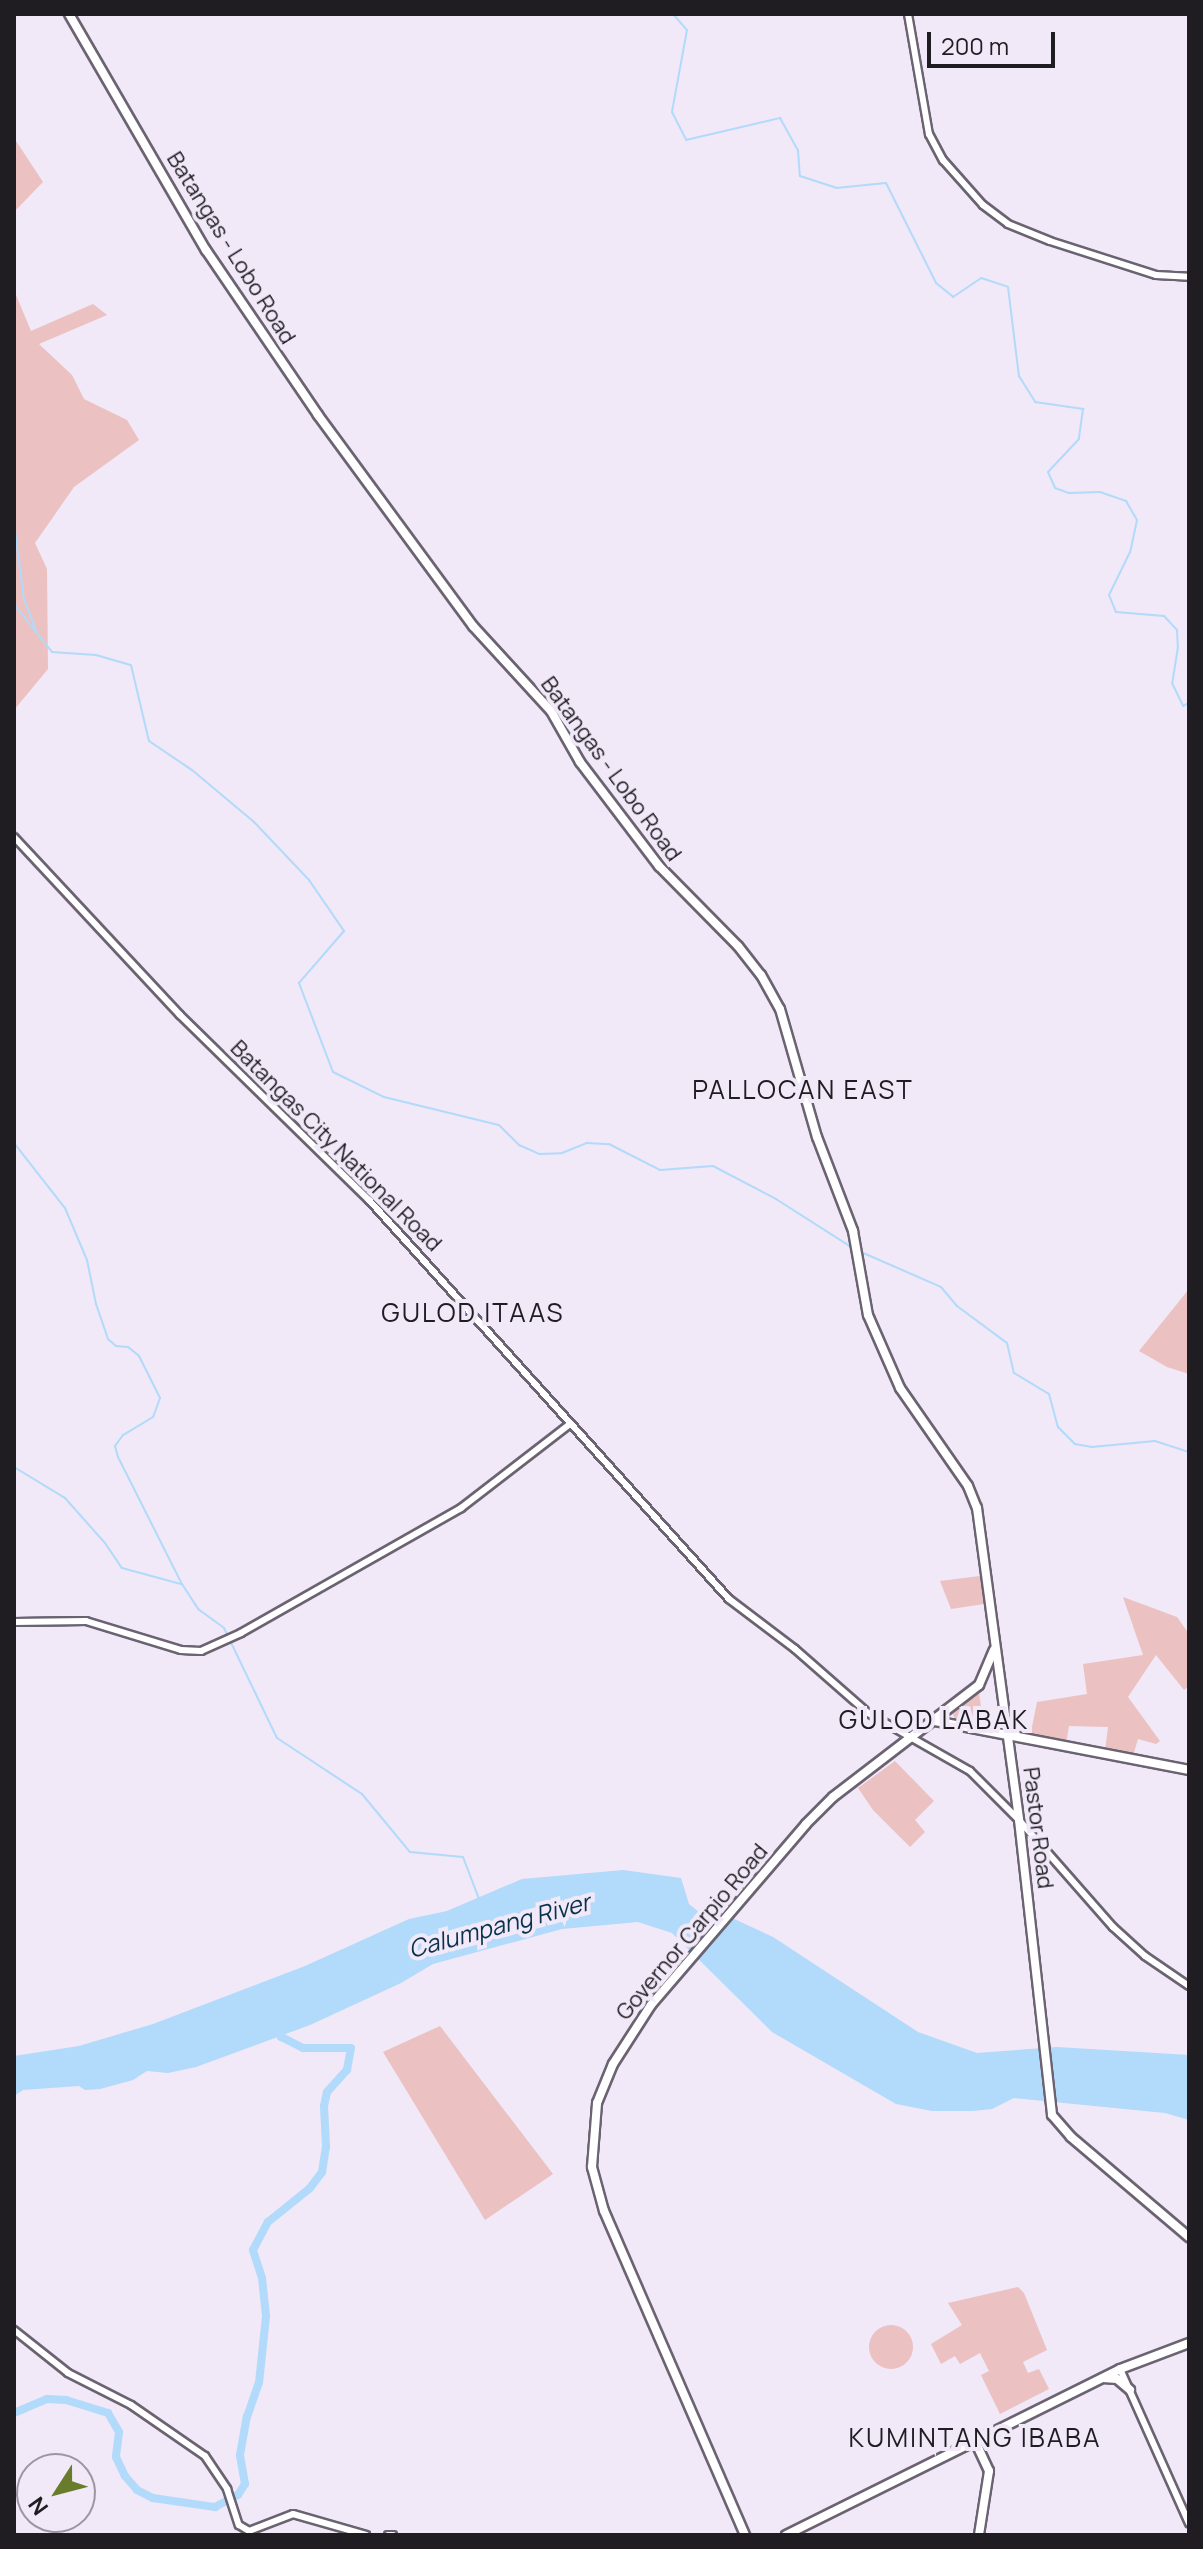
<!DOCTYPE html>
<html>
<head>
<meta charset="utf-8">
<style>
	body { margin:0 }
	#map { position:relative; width:1203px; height:2549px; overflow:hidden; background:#f1e8f8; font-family:Manrope,sans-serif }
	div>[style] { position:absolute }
	.green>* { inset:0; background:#ebc1c1 }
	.round { border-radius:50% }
	.water>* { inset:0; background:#b1dafb }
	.stream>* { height:2px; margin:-1px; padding:0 1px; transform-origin:1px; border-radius:1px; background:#b1dafb }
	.river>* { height:8px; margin:-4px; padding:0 4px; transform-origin:4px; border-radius:4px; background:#b1dafb }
	.roads { filter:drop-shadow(2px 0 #6b6371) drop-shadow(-2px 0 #6b6371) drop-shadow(0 2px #6b6371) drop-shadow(0 -2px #6b6371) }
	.minor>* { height:6px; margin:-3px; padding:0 3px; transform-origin:3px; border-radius:3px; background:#fff }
	.major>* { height:8px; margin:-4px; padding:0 4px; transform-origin:4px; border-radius:4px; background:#fff }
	span { translate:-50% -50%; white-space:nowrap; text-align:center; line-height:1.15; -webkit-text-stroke:8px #f1e8f8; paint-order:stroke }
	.street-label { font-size:22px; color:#1f1c22 }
	.water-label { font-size:24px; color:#07314c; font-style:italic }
	.quarter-label { font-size:26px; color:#1f1c22; letter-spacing:2px }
	.frame { position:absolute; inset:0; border:16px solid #1f1c22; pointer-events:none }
	.north { position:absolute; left:16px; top:2453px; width:80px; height:80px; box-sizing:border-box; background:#f1e8f8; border:2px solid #9d96a2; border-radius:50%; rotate:234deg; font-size:22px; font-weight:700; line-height:32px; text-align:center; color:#1f1c22 }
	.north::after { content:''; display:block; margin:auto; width:28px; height:36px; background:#697c2c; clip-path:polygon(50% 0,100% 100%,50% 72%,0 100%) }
	.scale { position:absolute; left:927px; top:32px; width:128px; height:36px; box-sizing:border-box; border:4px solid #1f1c22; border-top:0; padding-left:10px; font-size:24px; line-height:28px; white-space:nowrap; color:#1f1c22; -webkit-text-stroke:6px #f1e8f8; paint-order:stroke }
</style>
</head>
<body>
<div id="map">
	<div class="green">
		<div style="clip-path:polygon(14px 138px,43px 182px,14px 212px)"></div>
		<div style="clip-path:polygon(14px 290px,31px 331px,93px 304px,107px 315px,39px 344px,72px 375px,84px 399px,127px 420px,139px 440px,74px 487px,35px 543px,47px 569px,48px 669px,14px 710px)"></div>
		<div style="clip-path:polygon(1189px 1289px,1189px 1374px,1167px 1367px,1139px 1351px)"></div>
		<div style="clip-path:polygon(980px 1576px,984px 1604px,951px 1609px,940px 1581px)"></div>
		<div style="clip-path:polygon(1123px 1597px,1177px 1617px,1189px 1634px,1189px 1686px,1184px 1690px,1156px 1655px,1128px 1697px,1160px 1741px,1156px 1744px,1138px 1739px,1133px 1756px,1105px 1751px,1108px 1727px,1069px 1726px,1066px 1744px,1030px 1737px,1037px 1702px,1087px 1694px,1083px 1664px,1143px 1655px)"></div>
		<div style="clip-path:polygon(979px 1692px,984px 1728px,956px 1722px,953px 1714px)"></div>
		<div style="clip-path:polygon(895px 1761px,934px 1801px,915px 1820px,925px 1832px,910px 1847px,873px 1810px,858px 1788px)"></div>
		<div style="clip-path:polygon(440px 2026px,553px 2174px,485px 2220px,383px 2052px)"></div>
		<div style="clip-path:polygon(1018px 2287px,1024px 2293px,1047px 2350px,1023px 2362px,1028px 2373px,1039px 2369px,1049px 2389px,1000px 2414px,981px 2375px,989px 2371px,980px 2353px,960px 2364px,955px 2356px,941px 2364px,931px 2344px,962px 2325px,948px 2303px)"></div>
		<div class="round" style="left:869px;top:2325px;width:44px;height:44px"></div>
	</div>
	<div class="water">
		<div style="clip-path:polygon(623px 1870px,681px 1878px,689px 1904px,699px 1912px,710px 1916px,719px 1912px,773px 1937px,918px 2032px,977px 2053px,1057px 2047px,1189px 2055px,1189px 2120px,1165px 2113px,1014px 2098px,992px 2109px,972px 2111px,932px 2111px,896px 2104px,772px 2032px,672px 1933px,638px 1922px,562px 1929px,433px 1964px,401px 1983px,310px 2025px,196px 2067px,168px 2073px,147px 2071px,133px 2080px,100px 2089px,85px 2090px,79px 2086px,23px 2090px,14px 2096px,14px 2056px,79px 2046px,153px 2024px,305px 1966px,409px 1919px,447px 1911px,522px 1879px)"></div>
	</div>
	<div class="stream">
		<div style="left:673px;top:14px;width:21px;rotate:49deg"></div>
		<div style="left:687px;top:30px;width:83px;rotate:100.4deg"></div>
		<div style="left:672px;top:112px;width:31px;rotate:63deg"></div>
		<div style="left:686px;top:140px;width:97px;rotate:-13.2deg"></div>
		<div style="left:780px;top:118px;width:37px;rotate:61deg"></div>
		<div style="left:798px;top:150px;width:26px;rotate:86deg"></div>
		<div style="left:800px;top:176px;width:38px;rotate:18deg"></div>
		<div style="left:836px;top:188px;width:50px;rotate:-5.7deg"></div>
		<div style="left:886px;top:183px;width:112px;rotate:63.4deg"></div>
		<div style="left:936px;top:283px;width:22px;rotate:39deg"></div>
		<div style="left:953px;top:297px;width:34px;rotate:-34deg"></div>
		<div style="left:981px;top:278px;width:28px;rotate:18deg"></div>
		<div style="left:1008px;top:287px;width:90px;rotate:83deg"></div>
		<div style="left:1019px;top:376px;width:31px;rotate:58deg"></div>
		<div style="left:1035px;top:402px;width:49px;rotate:8.3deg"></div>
		<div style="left:1083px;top:409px;width:30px;rotate:98deg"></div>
		<div style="left:1079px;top:439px;width:45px;rotate:133.2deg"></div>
		<div style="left:1048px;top:472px;width:17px;rotate:66deg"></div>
		<div style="left:1055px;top:488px;width:15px;rotate:20deg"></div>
		<div style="left:1069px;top:493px;width:31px;rotate:-2deg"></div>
		<div style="left:1100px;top:492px;width:28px;rotate:19deg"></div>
		<div style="left:1126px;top:501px;width:22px;rotate:60deg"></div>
		<div style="left:1137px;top:520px;width:33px;rotate:102deg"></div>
		<div style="left:1130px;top:552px;width:48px;rotate:116deg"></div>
		<div style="left:1109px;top:595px;width:18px;rotate:68deg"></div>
		<div style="left:1116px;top:612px;width:48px;rotate:4.8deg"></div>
		<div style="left:1164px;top:616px;width:19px;rotate:47deg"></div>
		<div style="left:1177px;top:630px;width:17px;rotate:87deg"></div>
		<div style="left:1178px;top:647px;width:36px;rotate:99deg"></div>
		<div style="left:1172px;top:683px;width:25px;rotate:64deg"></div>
		<div style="left:1183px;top:706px;width:7px;rotate:-27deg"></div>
		<div style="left:14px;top:523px;width:77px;rotate:82.5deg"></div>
		<div style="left:24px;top:599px;width:33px;rotate:69deg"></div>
		<div style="left:14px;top:604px;width:61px;rotate:51.6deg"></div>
		<div style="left:52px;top:652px;width:44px;rotate:3.9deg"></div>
		<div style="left:96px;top:655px;width:36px;rotate:16deg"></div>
		<div style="left:131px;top:665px;width:78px;rotate:76.7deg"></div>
		<div style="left:149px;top:741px;width:52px;rotate:34deg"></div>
		<div style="left:192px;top:770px;width:81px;rotate:40deg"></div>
		<div style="left:254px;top:822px;width:80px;rotate:46.5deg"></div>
		<div style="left:309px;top:880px;width:62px;rotate:55.5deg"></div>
		<div style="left:344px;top:931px;width:69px;rotate:130.9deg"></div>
		<div style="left:299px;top:983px;width:95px;rotate:69.1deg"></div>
		<div style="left:333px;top:1072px;width:57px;rotate:26.1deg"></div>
		<div style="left:384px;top:1097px;width:118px;rotate:13.7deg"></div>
		<div style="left:499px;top:1125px;width:28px;rotate:45deg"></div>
		<div style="left:519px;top:1145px;width:22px;rotate:24deg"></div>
		<div style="left:539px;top:1154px;width:23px;rotate:-2deg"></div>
		<div style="left:562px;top:1153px;width:27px;rotate:-22deg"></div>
		<div style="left:587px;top:1143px;width:22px;rotate:3deg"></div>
		<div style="left:609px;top:1144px;width:57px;rotate:27deg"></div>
		<div style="left:660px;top:1170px;width:53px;rotate:-4.3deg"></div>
		<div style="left:713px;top:1166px;width:71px;rotate:27.6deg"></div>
		<div style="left:776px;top:1199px;width:89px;rotate:32.6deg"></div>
		<div style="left:14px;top:1143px;width:83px;rotate:51.9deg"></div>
		<div style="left:65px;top:1208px;width:56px;rotate:67.1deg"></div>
		<div style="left:87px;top:1260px;width:45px;rotate:78.4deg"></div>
		<div style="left:96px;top:1304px;width:37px;rotate:71deg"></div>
		<div style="left:108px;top:1339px;width:11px;rotate:41deg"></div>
		<div style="left:116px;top:1346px;width:12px;rotate:5deg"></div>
		<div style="left:128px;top:1347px;width:14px;rotate:39deg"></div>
		<div style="left:139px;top:1356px;width:47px;rotate:63.4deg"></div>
		<div style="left:160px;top:1398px;width:20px;rotate:110deg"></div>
		<div style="left:153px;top:1417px;width:35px;rotate:149deg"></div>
		<div style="left:123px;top:1435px;width:14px;rotate:126deg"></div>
		<div style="left:115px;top:1446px;width:11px;rotate:75deg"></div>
		<div style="left:118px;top:1457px;width:142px;rotate:63.3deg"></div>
		<div style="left:182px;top:1584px;width:30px;rotate:57deg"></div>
		<div style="left:198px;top:1609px;width:32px;rotate:36deg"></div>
		<div style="left:224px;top:1628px;width:122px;rotate:64.3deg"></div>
		<div style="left:277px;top:1738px;width:102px;rotate:33.4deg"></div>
		<div style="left:362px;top:1794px;width:75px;rotate:50.4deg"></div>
		<div style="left:410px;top:1852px;width:53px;rotate:5.4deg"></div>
		<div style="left:463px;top:1857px;width:45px;rotate:69.1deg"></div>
		<div style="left:861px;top:1252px;width:87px;rotate:23.6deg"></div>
		<div style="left:941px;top:1287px;width:25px;rotate:50deg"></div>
		<div style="left:957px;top:1306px;width:62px;rotate:36.5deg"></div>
		<div style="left:1007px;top:1343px;width:31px;rotate:77deg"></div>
		<div style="left:1014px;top:1373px;width:41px;rotate:31deg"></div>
		<div style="left:1049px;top:1394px;width:34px;rotate:75deg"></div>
		<div style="left:1058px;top:1427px;width:24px;rotate:45deg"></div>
		<div style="left:1075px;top:1444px;width:17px;rotate:10deg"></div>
		<div style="left:1092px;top:1447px;width:63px;rotate:-5.4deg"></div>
		<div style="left:1155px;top:1441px;width:36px;rotate:18deg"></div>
		<div style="left:14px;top:1467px;width:60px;rotate:31.3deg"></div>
		<div style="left:65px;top:1498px;width:60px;rotate:48.4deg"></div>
		<div style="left:105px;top:1543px;width:30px;rotate:56deg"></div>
		<div style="left:122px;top:1568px;width:61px;rotate:15.2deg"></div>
	</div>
	<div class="river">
		<div style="left:14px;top:2413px;width:36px;rotate:-23deg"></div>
		<div style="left:47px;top:2399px;width:19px;rotate:3deg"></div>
		<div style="left:66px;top:2400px;width:44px;rotate:17.2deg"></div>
		<div style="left:108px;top:2413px;width:22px;rotate:60deg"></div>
		<div style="left:119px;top:2432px;width:25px;rotate:97deg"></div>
		<div style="left:116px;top:2457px;width:21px;rotate:65deg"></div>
		<div style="left:125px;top:2476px;width:18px;rotate:49deg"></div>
		<div style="left:137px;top:2490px;width:18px;rotate:27deg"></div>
		<div style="left:153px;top:2498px;width:63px;rotate:8.3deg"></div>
		<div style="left:215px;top:2507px;width:26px;rotate:-28deg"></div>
		<div style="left:238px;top:2495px;width:13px;rotate:-58deg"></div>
		<div style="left:245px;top:2484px;width:29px;rotate:-100deg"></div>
		<div style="left:240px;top:2455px;width:39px;rotate:-80deg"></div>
		<div style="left:247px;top:2417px;width:36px;rotate:-71deg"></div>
		<div style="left:259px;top:2383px;width:67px;rotate:-84deg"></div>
		<div style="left:266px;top:2316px;width:38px;rotate:-96deg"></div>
		<div style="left:262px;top:2278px;width:29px;rotate:-108deg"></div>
		<div style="left:253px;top:2250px;width:32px;rotate:-62deg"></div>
		<div style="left:268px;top:2222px;width:54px;rotate:-39deg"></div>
		<div style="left:310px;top:2188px;width:20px;rotate:-53deg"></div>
		<div style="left:322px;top:2172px;width:26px;rotate:-81deg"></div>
		<div style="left:326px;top:2146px;width:40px;rotate:-92.9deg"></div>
		<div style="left:324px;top:2106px;width:14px;rotate:-78deg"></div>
		<div style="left:327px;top:2092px;width:30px;rotate:-48deg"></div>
		<div style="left:347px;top:2070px;width:22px;rotate:-80deg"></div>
		<div style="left:351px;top:2048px;width:48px;rotate:180deg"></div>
		<div style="left:303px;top:2048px;width:25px;rotate:-153deg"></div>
		<div style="left:281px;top:2037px;width:11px;rotate:-124deg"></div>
	</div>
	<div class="roads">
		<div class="minor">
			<div style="left:908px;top:14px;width:122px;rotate:80.1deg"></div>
			<div style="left:929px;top:134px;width:30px;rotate:62deg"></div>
			<div style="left:943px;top:160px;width:60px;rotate:48.4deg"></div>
			<div style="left:983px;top:205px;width:31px;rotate:37deg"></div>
			<div style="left:1008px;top:224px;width:45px;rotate:22deg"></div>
			<div style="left:1050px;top:241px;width:111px;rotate:17.8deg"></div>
			<div style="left:1156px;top:275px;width:33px;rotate:3deg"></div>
			<div style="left:14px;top:837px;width:243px;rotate:47deg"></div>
			<div style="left:180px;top:1015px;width:264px;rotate:44.4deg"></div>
			<div style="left:369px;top:1200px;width:537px;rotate:47.94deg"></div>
			<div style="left:729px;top:1599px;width:83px;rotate:37.1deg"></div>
			<div style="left:795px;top:1649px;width:97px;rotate:41.2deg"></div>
			<div style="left:868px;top:1713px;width:117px;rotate:29.6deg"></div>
			<div style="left:970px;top:1771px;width:69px;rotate:45deg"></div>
			<div style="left:1019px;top:1820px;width:142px;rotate:48.7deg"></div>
			<div style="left:1113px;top:1927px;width:43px;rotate:42.2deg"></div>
			<div style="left:1145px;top:1956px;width:53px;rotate:34.3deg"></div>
			<div style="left:14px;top:1622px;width:72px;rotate:-0.8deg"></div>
			<div style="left:86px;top:1621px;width:99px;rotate:17deg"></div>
			<div style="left:181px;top:1650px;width:20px;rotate:3deg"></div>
			<div style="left:201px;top:1651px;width:44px;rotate:-24.2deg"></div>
			<div style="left:241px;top:1633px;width:253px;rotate:-29.6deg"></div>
			<div style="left:461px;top:1508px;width:138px;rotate:-37.6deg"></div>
			<div style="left:14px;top:2330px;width:69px;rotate:38.5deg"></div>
			<div style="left:68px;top:2373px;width:71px;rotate:26.9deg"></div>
			<div style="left:131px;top:2405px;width:90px;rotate:34.6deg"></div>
			<div style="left:205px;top:2456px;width:40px;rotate:56deg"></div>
			<div style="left:227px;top:2489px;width:38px;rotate:72deg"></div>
			<div style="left:239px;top:2525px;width:12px;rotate:31deg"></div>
			<div style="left:249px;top:2531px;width:47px;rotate:-21.1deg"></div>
			<div style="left:293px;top:2514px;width:76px;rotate:16deg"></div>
			<div style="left:1120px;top:2369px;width:169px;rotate:65.9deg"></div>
			<div style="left:388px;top:2535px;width:5px"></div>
		</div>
		<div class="major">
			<div style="left:69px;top:14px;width:273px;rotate:59.9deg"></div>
			<div style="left:206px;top:250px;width:199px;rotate:55.8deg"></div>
			<div style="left:318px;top:415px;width:262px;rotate:53.7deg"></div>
			<div style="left:473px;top:626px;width:115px;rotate:47.5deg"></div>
			<div style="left:551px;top:711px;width:59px;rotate:60.4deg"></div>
			<div style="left:580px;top:762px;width:131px;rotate:52.8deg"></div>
			<div style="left:659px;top:866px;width:112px;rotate:45.4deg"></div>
			<div style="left:738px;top:946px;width:37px;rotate:52deg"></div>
			<div style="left:761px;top:975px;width:39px;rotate:61deg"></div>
			<div style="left:780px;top:1009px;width:133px;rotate:73.9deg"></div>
			<div style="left:817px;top:1137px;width:101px;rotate:69deg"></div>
			<div style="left:853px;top:1231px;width:85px;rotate:79.9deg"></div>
			<div style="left:868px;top:1315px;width:80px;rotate:66.3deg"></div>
			<div style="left:900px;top:1388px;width:119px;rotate:55.2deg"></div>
			<div style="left:968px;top:1486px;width:24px;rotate:68deg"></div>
			<div style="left:977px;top:1508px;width:315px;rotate:82.3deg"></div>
			<div style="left:1019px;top:1820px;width:297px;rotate:83.6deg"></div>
			<div style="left:1052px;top:2115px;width:29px;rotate:49deg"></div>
			<div style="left:1071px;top:2137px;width:155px;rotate:40.3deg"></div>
			<div style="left:935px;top:1721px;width:259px;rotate:10.9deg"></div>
			<div style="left:1103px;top:2378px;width:14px;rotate:4deg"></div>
			<div style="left:1117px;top:2379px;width:17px;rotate:40deg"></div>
			<div style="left:975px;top:2441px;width:33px;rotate:65deg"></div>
			<div style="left:989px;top:2471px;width:65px;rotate:98.9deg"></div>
			<div style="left:745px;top:2535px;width:353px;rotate:-113.5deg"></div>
			<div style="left:604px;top:2211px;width:46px;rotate:-105.3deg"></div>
			<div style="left:592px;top:2167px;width:64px;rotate:-85.5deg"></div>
			<div style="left:597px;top:2103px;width:42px;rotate:-67.7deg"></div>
			<div style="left:613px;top:2064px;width:70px;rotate:-57.2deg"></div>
			<div style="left:651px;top:2005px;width:238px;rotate:-49.4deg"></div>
			<div style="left:806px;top:1824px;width:38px;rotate:-45deg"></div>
			<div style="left:833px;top:1797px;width:184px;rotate:-37.5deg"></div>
			<div style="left:979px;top:1685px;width:38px;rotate:-67deg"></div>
			<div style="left:786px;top:2535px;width:373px;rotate:-26.4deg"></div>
			<div style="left:1120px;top:2369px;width:74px;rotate:-20.6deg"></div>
		</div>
	</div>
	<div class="street-label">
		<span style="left:231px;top:248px;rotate:58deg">Batangas - Lobo Road</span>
		<span style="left:611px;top:769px;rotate:54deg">Batangas - Lobo Road</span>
		<span style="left:336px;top:1146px;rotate:45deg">Batangas City National Road</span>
		<span style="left:1038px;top:1828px;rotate:83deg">Pastor Road</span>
		<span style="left:692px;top:1932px;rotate:-50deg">Governor Carpio Road</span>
	</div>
	<div class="water-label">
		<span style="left:499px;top:1925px;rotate:-15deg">Calumpang River</span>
	</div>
	<div class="quarter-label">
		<span style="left:803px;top:1090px">PALLOCAN EAST</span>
		<span style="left:473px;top:1313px">GULOD ITAAS</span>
		<span style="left:934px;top:1720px">GULOD LABAK</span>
		<span style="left:975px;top:2438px">KUMINTANG IBABA</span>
	</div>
	<div class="frame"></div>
	<div class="north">N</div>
	<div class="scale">200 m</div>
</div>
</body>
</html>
